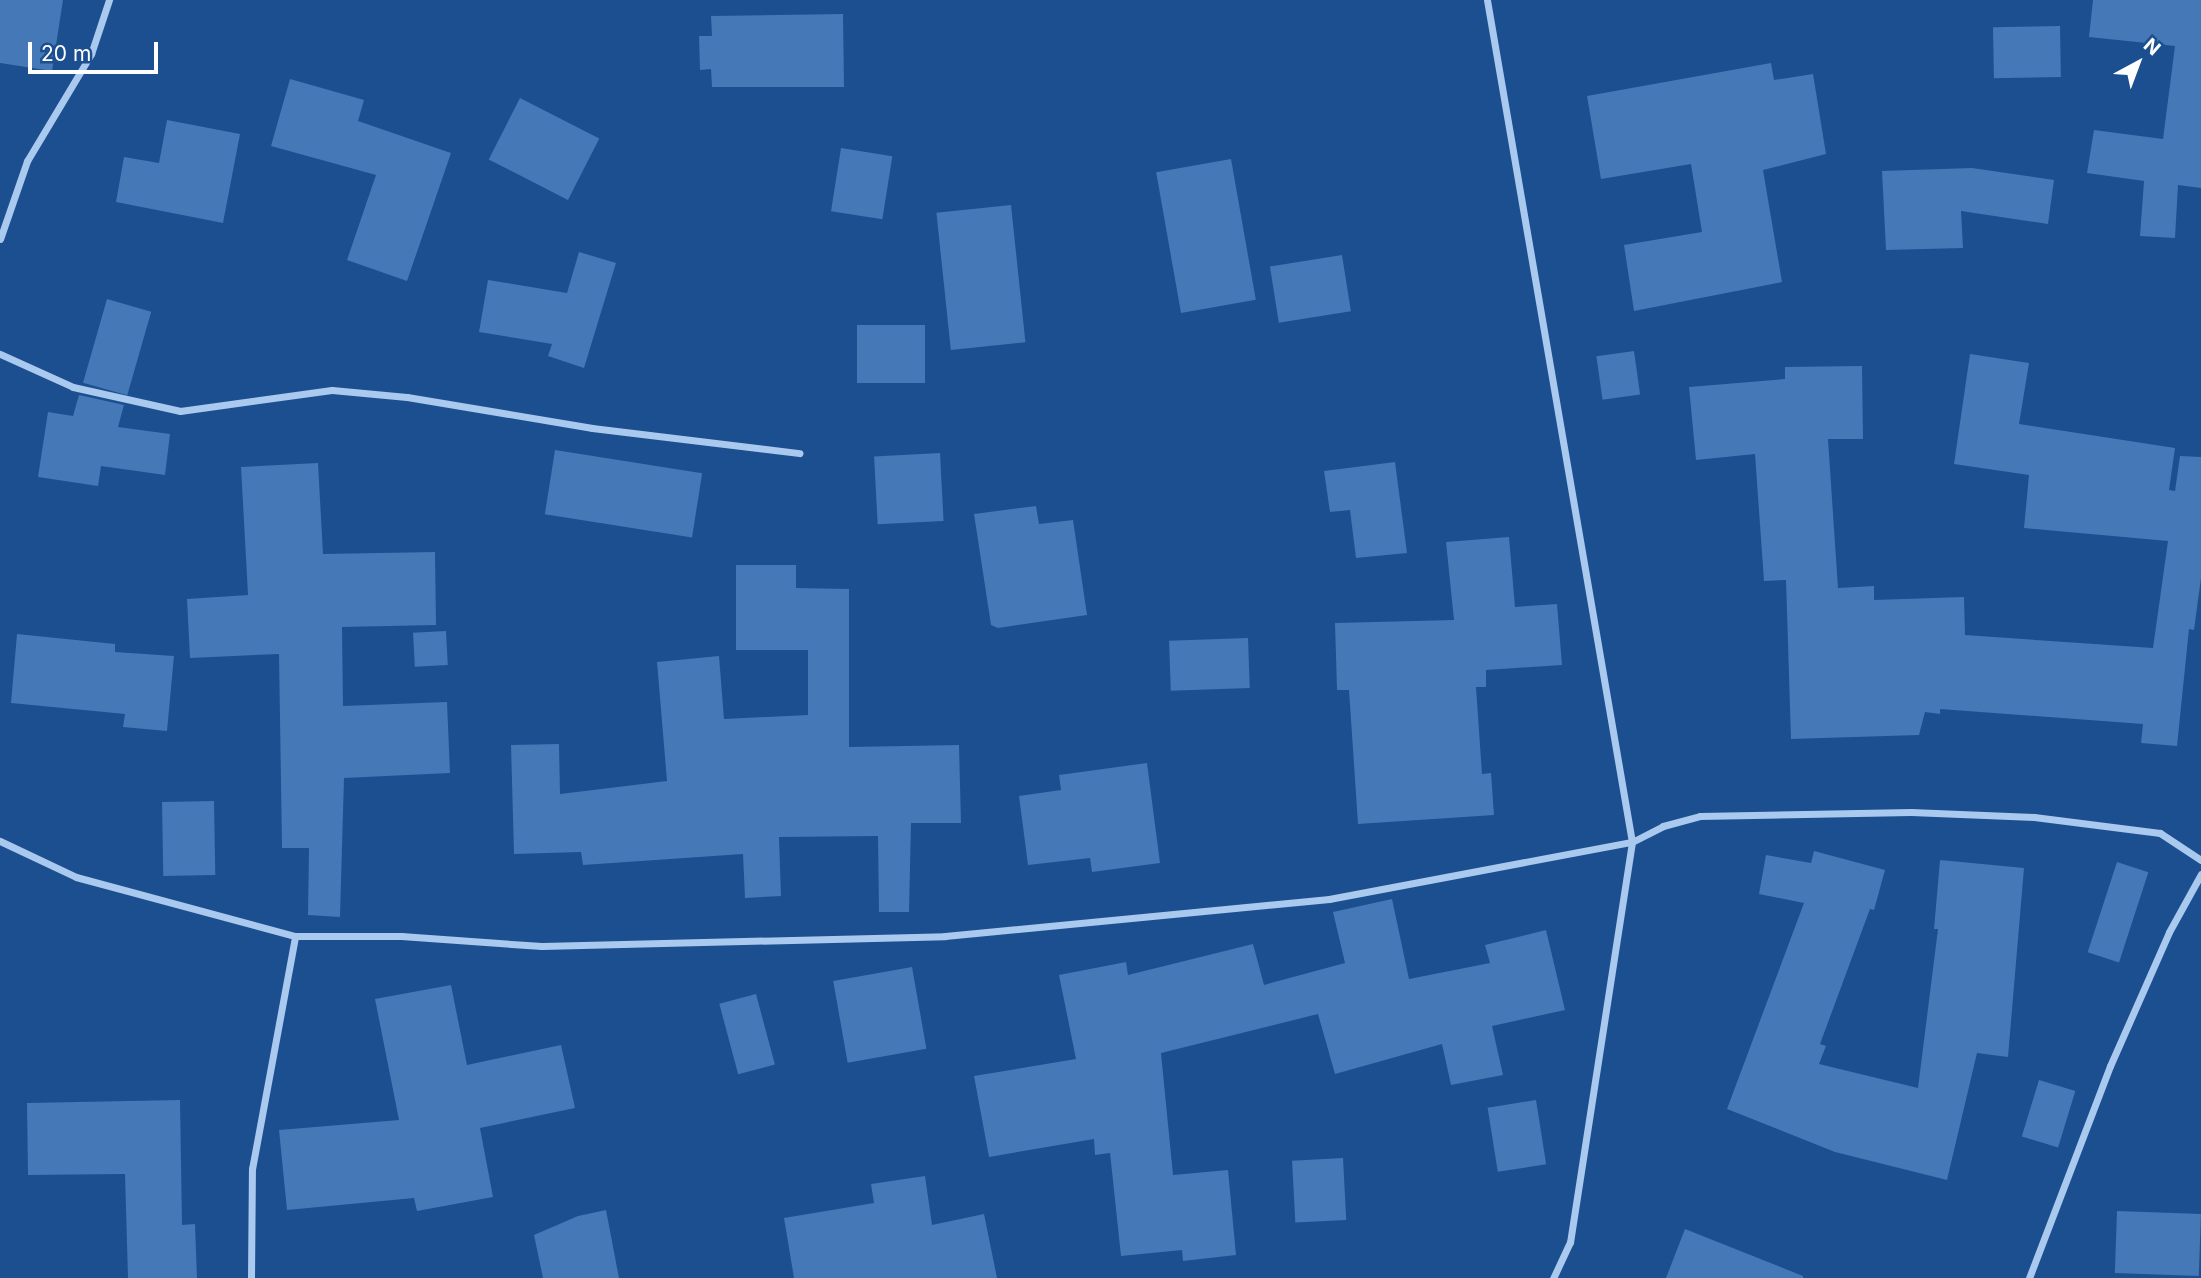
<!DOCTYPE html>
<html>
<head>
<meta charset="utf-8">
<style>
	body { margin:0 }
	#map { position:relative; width:2201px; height:1278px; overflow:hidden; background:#1b4f8f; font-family:Inter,sans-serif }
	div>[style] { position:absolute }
	.building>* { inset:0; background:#4478b7; transform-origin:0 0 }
	.minor>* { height:7px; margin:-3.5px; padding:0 3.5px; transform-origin:3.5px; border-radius:3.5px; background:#a9c9ee }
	span { translate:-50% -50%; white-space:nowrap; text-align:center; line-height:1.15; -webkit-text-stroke:5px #1b4f8f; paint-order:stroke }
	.north { position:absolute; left:2103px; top:28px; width:70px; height:70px; -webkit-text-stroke:5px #1b4f8f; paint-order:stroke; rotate:41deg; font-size:19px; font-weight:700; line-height:28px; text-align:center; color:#fff }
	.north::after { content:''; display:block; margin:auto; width:24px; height:32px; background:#fff; clip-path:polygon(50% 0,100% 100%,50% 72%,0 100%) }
	.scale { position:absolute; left:28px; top:42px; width:130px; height:32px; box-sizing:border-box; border:4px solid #fff; border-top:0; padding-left:9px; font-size:21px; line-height:24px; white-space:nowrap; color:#fff; -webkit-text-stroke:5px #1b4f8f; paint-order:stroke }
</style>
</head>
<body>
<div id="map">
	<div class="building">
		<div style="clip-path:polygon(0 0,63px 0,52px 71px,0 63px)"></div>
		<div style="clip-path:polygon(2093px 0,2201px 0,2201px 188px,2178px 185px,2175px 238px,2140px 236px,2144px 181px,2087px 173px,2094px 130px,2163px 139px,2175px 46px,2089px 37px)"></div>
		<div style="clip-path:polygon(843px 14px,844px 87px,712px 87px,711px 69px,700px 70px,699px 36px,712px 36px,711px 16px)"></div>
		<div style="left:2060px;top:26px;width:51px;height:67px;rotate:89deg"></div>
		<div style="clip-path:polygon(1771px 63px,1774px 80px,1813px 74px,1826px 154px,1763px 170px,1782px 282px,1634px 311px,1624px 245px,1702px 232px,1691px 164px,1601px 179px,1587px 96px)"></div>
		<div style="clip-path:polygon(290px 79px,364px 100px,358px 121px,451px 153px,407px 281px,347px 260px,376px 175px,271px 146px)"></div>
		<div style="left:520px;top:98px;width:89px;height:69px;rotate:27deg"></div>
		<div style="clip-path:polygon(167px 120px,240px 134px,223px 223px,116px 202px,124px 157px,159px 163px)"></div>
		<div style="left:841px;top:148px;width:52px;height:64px;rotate:9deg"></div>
		<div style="left:1231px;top:159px;width:143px;height:76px;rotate:80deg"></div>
		<div style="clip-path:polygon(1972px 168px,2054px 180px,2048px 224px,1961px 211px,1963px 248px,1886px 250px,1882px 171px)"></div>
		<div style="left:1011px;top:205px;width:138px;height:75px;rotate:84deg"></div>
		<div style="clip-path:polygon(579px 252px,616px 263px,584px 368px,548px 356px,552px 344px,479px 332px,488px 280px,567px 293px)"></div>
		<div style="left:1342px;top:255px;width:57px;height:73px;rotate:81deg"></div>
		<div style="left:107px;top:299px;width:46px;height:87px;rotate:16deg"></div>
		<div style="left:925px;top:325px;width:58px;height:68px;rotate:90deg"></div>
		<div style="left:1634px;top:351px;width:44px;height:38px;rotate:82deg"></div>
		<div style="clip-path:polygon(1970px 354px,2029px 363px,2019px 424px,2175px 448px,2169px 490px,2175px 491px,2180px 456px,2201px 457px,2201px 578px,2194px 630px,2189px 629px,2177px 746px,2141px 743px,2143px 724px,1940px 709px,1940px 714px,1925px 712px,1919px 735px,1791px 739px,1786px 580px,1764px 581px,1755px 454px,1696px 460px,1689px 387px,1785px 379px,1785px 367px,1862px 366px,1863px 439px,1828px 439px,1838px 588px,1874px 586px,1874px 600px,1964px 597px,1965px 635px,2153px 648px,2168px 541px,2024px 528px,2029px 475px,1954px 464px)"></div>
		<div style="clip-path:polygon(79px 395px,124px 405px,118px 427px,170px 434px,165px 475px,101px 466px,98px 486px,38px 477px,48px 412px,73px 416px)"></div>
		<div style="left:555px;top:450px;width:149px;height:65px;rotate:9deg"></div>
		<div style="left:940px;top:453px;width:68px;height:66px;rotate:87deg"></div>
		<div style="clip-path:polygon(1395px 462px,1407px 553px,1356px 558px,1350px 510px,1330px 512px,1324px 471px)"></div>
		<div style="clip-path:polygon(318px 463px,323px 554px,435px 552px,436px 625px,342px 627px,343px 706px,447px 702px,450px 773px,344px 778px,340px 917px,308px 915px,309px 848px,282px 848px,279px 654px,190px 658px,187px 599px,248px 595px,241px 467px)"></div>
		<div style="clip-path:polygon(1036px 506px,1039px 524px,1073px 520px,1087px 615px,998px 628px,991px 625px,974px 514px)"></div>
		<div style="clip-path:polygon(1509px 537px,1515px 607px,1557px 604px,1562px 665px,1486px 670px,1486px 687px,1476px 687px,1482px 774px,1491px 773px,1494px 815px,1358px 824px,1349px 690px,1337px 690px,1335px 623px,1454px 620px,1446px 542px)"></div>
		<div style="clip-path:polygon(736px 565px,796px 565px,796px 588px,849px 589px,849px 747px,959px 745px,961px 823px,911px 823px,909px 912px,879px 912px,878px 836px,779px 837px,781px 896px,745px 898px,743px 854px,583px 865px,581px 852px,514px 854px,511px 745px,559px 744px,560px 794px,667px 781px,657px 662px,719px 656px,724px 719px,808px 715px,808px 650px,736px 650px)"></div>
		<div style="left:446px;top:631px;width:34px;height:33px;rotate:87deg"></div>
		<div style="clip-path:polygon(17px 634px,115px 644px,115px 652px,174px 656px,167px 731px,123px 727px,125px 714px,11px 703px)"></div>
		<div style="left:1248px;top:638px;width:50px;height:79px;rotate:88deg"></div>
		<div style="clip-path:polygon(1147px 763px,1160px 863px,1092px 872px,1090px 858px,1028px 865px,1019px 796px,1061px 790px,1059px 775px)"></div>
		<div style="left:214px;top:801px;width:74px;height:52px;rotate:89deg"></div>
		<div style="clip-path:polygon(1814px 851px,1885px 870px,1874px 910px,1870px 909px,1820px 1044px,1826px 1046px,1819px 1064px,1918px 1088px,1938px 929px,1934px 929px,1940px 860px,2024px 868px,2008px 1057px,1977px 1053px,1947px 1180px,1835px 1152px,1727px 1109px,1804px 903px,1759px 894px,1766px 855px,1811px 863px)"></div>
		<div style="left:2117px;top:862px;width:33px;height:95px;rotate:18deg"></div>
		<div style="clip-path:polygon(1392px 899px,1409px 979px,1490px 963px,1485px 945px,1546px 930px,1565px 1010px,1492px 1026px,1503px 1075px,1451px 1085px,1442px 1044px,1335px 1074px,1318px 1014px,1161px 1053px,1173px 1175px,1228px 1170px,1236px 1255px,1183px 1261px,1182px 1250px,1121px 1256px,1110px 1153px,1095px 1155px,1094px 1139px,989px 1157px,974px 1076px,1076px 1059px,1059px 975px,1126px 962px,1128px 975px,1253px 944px,1264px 985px,1345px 963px,1333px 912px)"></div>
		<div style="left:912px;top:967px;width:83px;height:80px;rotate:80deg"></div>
		<div style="clip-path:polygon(451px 985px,467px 1065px,561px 1045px,575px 1108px,480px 1128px,493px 1197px,417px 1211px,414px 1198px,287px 1210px,279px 1130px,399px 1120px,375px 999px)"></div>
		<div style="left:756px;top:994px;width:73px;height:38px;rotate:75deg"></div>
		<div style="left:2039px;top:1080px;width:38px;height:59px;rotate:17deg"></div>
		<div style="clip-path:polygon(180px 1100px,182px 1225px,195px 1224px,197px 1278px,128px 1278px,125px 1174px,28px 1175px,27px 1103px)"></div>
		<div style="left:1536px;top:1100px;width:65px;height:49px;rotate:81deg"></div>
		<div style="left:1343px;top:1158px;width:62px;height:51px;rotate:87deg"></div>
		<div style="clip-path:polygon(925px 1176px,932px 1225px,984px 1214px,997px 1278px,794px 1278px,784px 1218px,874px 1203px,871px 1184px)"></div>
		<div style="clip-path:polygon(606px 1210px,619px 1278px,543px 1278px,534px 1235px,578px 1216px)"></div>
		<div style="left:2117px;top:1211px;width:84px;height:62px;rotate:2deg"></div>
		<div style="clip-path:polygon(1685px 1229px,1803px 1276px,1803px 1278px,1666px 1278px)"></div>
	</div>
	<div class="minor">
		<div style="left:1487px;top:0;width:854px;rotate:80.23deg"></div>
		<div style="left:1632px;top:842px;width:405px;rotate:98.8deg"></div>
		<div style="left:1570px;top:1242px;width:40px;rotate:115deg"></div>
		<div style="left:0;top:239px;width:83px;rotate:-70.9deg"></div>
		<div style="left:27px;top:161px;width:125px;rotate:-59.1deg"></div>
		<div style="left:91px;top:54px;width:57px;rotate:-71.6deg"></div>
		<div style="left:0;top:354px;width:80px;rotate:24.3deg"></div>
		<div style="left:73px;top:387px;width:110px;rotate:12.6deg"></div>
		<div style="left:180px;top:411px;width:153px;rotate:-7.9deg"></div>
		<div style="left:332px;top:390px;width:75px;rotate:5.3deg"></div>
		<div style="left:407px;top:397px;width:188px;rotate:9.5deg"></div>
		<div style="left:592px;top:428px;width:209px;rotate:6.9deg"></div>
		<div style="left:0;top:841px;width:84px;rotate:25.3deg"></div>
		<div style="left:76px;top:877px;width:227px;rotate:15.1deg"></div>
		<div style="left:295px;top:936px;width:106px"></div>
		<div style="left:401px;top:936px;width:141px;rotate:4.1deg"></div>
		<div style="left:542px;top:946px;width:403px;rotate:-1.4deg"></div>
		<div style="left:945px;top:936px;width:386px;rotate:-5.5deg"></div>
		<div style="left:1329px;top:899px;width:308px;rotate:-10.7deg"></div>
		<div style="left:1632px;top:842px;width:35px;rotate:-27deg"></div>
		<div style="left:1663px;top:826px;width:38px;rotate:-15deg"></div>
		<div style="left:1700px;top:816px;width:211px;rotate:-1.1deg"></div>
		<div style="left:1911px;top:812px;width:123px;rotate:2.3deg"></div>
		<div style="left:2034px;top:817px;width:127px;rotate:7.2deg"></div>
		<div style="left:2160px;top:833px;width:49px;rotate:33.4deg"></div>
		<div style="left:251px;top:1278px;width:109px;rotate:-89.5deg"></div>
		<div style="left:252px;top:1169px;width:237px;rotate:-79.5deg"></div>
		<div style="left:2029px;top:1278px;width:227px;rotate:-69.1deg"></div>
		<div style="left:2110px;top:1066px;width:146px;rotate:-66.2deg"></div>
		<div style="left:2169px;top:932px;width:66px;rotate:-61.1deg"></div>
	</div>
	<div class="north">N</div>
	<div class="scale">20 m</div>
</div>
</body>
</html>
